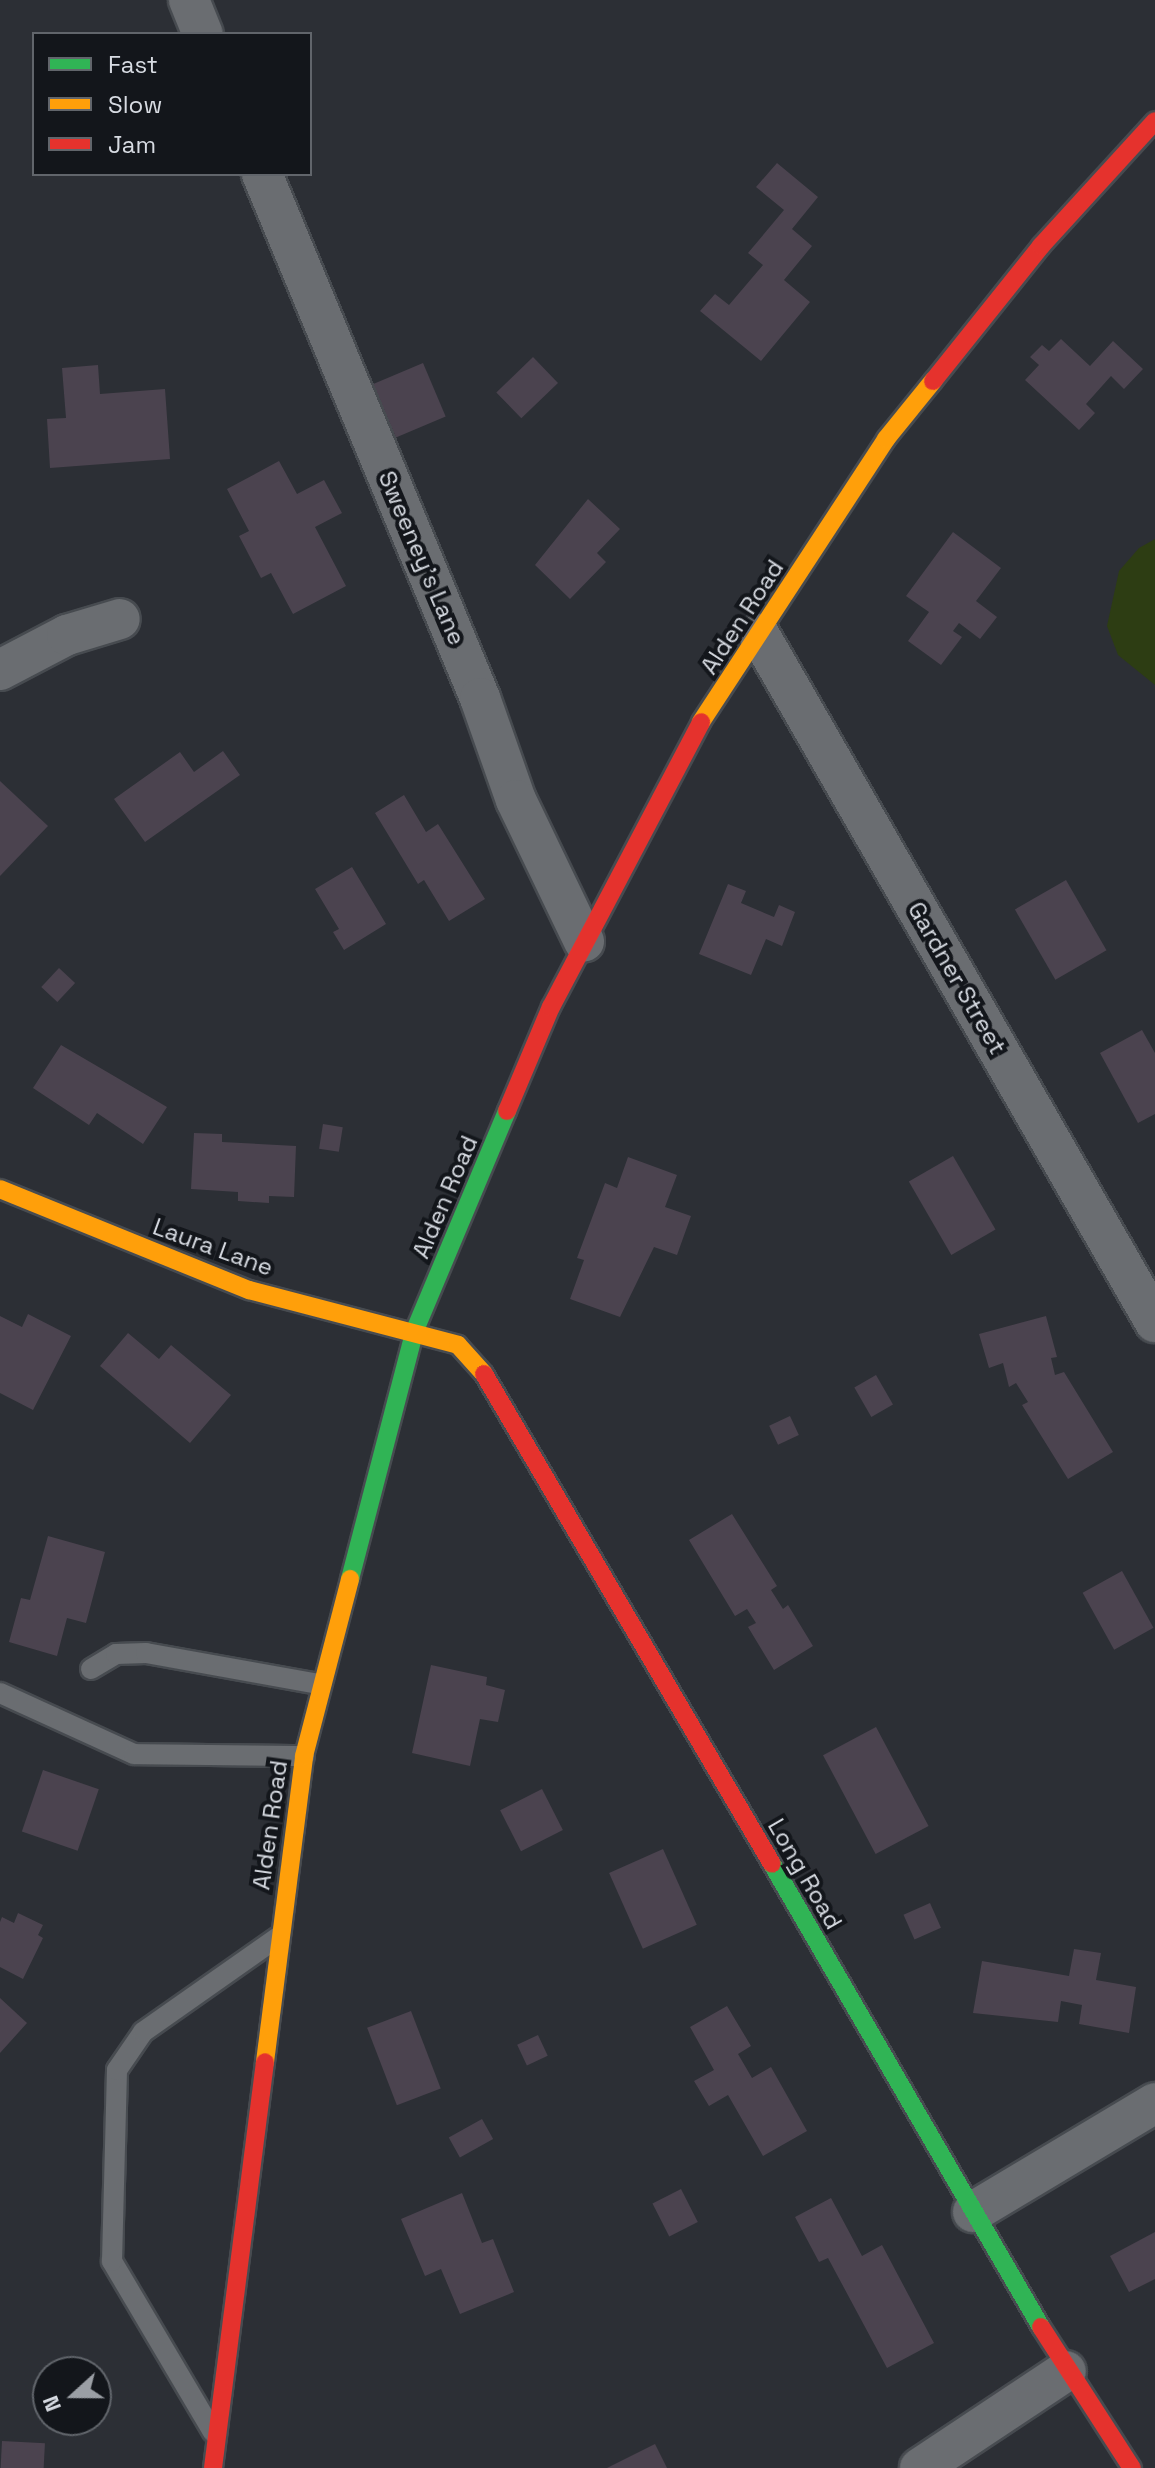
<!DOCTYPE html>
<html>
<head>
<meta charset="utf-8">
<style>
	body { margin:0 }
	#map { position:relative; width:1155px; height:2468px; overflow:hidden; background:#2c2f35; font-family:"Space Grotesk",sans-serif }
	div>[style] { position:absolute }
	.green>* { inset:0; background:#2d3d13 }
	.building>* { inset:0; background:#4b434f; transform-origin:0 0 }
	.roads { filter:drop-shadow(2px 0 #474b50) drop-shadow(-2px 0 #474b50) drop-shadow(0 2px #474b50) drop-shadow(0 -2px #474b50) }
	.lane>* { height:20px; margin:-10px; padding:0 10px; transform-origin:10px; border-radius:10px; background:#6a6d71 }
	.street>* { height:40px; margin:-20px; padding:0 20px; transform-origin:20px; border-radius:20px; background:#6a6d71 }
	.fast>* { height:18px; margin:-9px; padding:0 9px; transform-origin:9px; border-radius:9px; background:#30b455 }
	.slow>* { height:18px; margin:-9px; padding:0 9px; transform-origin:9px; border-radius:9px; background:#ff9f0a }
	.jam>* { height:18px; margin:-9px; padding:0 9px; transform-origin:9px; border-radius:9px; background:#e5322d }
	span { translate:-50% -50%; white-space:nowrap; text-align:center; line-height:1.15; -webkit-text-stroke:8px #13161b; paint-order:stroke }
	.street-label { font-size:24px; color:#d7dbe2 }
	.legend { position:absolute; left:32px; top:32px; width:280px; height:144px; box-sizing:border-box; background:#13161b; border:2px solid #61656b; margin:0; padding:10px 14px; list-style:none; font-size:24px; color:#d7dbe2 }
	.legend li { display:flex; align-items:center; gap:16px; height:40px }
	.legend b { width:40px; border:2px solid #61656b }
	.north { position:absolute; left:32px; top:2356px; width:80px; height:80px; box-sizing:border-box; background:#13161b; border:2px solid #61656b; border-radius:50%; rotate:249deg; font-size:22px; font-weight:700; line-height:32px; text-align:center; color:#d7dbe2 }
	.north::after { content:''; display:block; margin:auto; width:28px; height:36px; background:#9b9fa5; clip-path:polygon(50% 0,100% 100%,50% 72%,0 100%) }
</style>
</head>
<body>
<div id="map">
	<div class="green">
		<div style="clip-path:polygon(1155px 539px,1155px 685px,1118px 655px,1107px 626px,1119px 571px,1139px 548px)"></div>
	</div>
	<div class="building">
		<div style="clip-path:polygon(777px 163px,818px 197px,792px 229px,812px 246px,784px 280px,810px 302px,761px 361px,700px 311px,715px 294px,729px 305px,763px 265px,748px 253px,784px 210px,756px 187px)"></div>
		<div style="clip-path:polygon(1061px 339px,1090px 366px,1113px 341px,1143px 369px,1124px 389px,1111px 376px,1086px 404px,1095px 413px,1079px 430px,1025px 380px,1039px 365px,1030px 357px,1042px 345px,1049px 351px)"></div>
		<div style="left:533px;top:357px;width:36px;height:51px;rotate:46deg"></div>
		<div style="left:423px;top:363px;width:58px;height:54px;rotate:67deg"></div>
		<div style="clip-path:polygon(98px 365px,100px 394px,165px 389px,170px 459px,50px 468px,47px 419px,66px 418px,62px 368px)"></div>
		<div style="clip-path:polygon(279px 461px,297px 494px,324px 480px,342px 513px,315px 527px,346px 586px,293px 614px,271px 573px,261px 578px,239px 536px,249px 531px,227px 489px)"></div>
		<div style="clip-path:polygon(588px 499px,620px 529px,597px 553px,606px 562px,570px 599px,535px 565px)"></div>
		<div style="clip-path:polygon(953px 532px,1001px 568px,976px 601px,997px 617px,980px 639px,959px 623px,953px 631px,962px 637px,941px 665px,908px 641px,929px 612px,906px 596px)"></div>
		<div style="clip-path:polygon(223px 751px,240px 775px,145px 842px,114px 799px,180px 752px,194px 772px)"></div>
		<div style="clip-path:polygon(0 781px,48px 826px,0 876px)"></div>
		<div style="clip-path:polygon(404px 795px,426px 832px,438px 824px,485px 899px,449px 921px,424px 880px,418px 884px,375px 813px)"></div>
		<div style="clip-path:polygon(352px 867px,386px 924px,344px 950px,333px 932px,339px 929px,315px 889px)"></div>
		<div style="left:1066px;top:880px;width:81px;height:59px;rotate:60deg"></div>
		<div style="clip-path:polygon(728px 884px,746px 891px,741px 903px,774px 917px,779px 905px,795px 912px,782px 946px,766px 939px,751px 975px,699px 954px)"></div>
		<div style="left:59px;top:968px;width:22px;height:26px;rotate:43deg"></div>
		<div style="clip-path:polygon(1142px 1030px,1155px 1053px,1155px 1114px,1138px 1123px,1100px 1053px)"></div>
		<div style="clip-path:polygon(61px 1045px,167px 1107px,143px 1144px,97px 1113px,89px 1125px,33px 1088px)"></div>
		<div style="left:323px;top:1124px;width:20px;height:25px;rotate:9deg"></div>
		<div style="clip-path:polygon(194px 1133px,222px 1134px,222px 1142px,296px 1146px,294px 1197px,269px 1196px,269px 1203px,238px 1201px,238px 1192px,191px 1189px)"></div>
		<div style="left:953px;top:1156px;width:85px;height:51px;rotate:60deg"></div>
		<div style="clip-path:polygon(628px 1157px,677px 1175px,665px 1207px,691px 1216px,677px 1255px,654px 1247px,620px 1317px,570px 1299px,584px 1260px,577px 1258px,605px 1183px,617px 1188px)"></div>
		<div style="clip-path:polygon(28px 1314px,71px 1336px,33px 1410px,0 1393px,0 1316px,22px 1327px)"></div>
		<div style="clip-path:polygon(1046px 1316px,1057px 1357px,1051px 1358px,1055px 1375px,1064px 1372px,1113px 1452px,1068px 1479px,1022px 1405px,1028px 1402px,1016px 1383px,1009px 1387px,1003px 1363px,989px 1368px,979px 1334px)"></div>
		<div style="clip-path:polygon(128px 1333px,159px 1359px,171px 1345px,231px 1395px,190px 1443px,100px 1366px)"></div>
		<div style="left:876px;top:1375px;width:34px;height:25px;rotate:60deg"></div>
		<div style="left:790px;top:1416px;width:21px;height:23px;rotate:65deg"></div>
		<div style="clip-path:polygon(732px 1514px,777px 1586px,771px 1590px,783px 1609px,788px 1605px,813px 1646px,774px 1670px,748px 1627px,756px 1623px,747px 1609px,735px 1616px,689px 1540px)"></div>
		<div style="clip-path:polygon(48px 1536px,105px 1552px,86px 1623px,67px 1618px,57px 1656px,9px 1642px,21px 1598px,30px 1600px)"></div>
		<div style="left:1122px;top:1571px;width:65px;height:45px;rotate:61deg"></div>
		<div style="clip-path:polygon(431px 1665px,487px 1677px,486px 1685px,505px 1690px,498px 1722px,480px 1719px,470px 1766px,412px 1753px)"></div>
		<div style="left:876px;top:1727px;width:112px;height:60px;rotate:62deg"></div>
		<div style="left:43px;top:1770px;width:59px;height:65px;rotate:19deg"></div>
		<div style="left:542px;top:1789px;width:46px;height:47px;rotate:63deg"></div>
		<div style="left:663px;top:1849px;width:83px;height:59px;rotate:66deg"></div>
		<div style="left:930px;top:1903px;width:27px;height:29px;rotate:66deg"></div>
		<div style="clip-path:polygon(18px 1913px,43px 1925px,38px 1935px,43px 1938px,23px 1979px,0 1967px,0 1922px,2px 1917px,14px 1923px)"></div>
		<div style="clip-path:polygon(1074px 1949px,1101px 1953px,1096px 1980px,1136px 1987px,1129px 2033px,1079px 2024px,1082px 2005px,1061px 2001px,1058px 2022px,973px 2013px,982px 1961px,1069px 1976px)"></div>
		<div style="clip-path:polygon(0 1998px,27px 2023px,0 2053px)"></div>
		<div style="clip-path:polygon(727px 2006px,751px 2046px,738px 2054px,752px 2078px,771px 2067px,807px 2131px,763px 2156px,728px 2095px,709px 2106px,694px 2081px,714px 2070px,690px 2027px)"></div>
		<div style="left:411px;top:2011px;width:83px;height:47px;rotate:69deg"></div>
		<div style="left:538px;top:2035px;width:23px;height:23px;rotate:65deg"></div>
		<div style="left:482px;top:2119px;width:23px;height:38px;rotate:61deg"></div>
		<div style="left:681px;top:2189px;width:37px;height:32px;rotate:63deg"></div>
		<div style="clip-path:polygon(462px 2193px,482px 2243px,493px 2239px,514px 2292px,460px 2314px,441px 2269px,425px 2276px,401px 2219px)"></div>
		<div style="clip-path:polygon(831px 2198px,862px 2256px,882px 2245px,934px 2343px,887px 2368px,828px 2258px,819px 2262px,795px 2217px)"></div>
		<div style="clip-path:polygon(1155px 2232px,1155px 2279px,1129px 2292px,1110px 2256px)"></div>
		<div style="left:2px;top:2441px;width:43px;height:27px;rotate:3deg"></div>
		<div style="clip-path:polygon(655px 2444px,667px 2468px,607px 2468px)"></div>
	</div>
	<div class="roads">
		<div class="lane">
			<div style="left:91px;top:1669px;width:29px;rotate:-31deg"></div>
			<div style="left:116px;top:1654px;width:30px;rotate:-2deg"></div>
			<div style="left:146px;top:1653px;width:176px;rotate:10.2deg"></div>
			<div style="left:0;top:1693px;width:147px;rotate:24.5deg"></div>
			<div style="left:134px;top:1754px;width:170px;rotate:0.7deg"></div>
			<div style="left:213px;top:2432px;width:199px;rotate:-120.6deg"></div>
			<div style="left:112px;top:2261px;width:191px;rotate:-88.5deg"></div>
			<div style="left:117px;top:2070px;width:46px;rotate:-55.6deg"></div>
			<div style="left:143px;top:2032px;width:165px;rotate:-35.1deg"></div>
		</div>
		<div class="street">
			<div style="left:189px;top:0;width:37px;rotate:68deg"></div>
			<div style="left:262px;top:174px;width:568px;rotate:67.41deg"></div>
			<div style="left:480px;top:698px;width:108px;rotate:70.6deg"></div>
			<div style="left:516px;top:800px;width:157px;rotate:64.3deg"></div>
			<div style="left:759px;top:634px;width:794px;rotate:60.08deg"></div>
			<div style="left:0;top:670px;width:76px;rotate:-27.6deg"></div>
			<div style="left:67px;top:635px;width:55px;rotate:-16.8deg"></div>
			<div style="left:973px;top:2212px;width:212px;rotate:-30.9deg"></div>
			<div style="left:920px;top:2468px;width:175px;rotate:-33.6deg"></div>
		</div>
		<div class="fast">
			<div style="left:350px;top:1579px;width:257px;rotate:-75.4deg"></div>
			<div style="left:415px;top:1330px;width:238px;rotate:-67.2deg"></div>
			<div style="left:772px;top:1864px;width:535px;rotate:59.84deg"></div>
		</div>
		<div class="slow">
			<div style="left:701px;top:722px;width:338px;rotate:-56.8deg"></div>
			<div style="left:886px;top:439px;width:75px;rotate:-51deg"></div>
			<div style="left:0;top:1189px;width:269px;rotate:22.1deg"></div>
			<div style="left:249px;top:1290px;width:216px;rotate:14.7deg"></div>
			<div style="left:458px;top:1345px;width:39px;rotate:48deg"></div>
			<div style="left:265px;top:2062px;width:308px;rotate:-82.7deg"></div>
			<div style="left:304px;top:1756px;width:183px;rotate:-75.4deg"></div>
		</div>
		<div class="jam">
			<div style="left:933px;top:381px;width:173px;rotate:-51.3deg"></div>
			<div style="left:1041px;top:246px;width:169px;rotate:-47.6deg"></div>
			<div style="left:507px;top:1111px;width:113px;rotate:-67.1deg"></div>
			<div style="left:551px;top:1007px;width:322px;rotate:-62.2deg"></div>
			<div style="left:484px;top:1374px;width:568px;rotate:59.55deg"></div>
			<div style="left:1041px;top:2327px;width:168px;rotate:57.2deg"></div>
			<div style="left:213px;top:2468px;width:409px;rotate:-82.7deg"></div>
		</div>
	</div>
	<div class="street-label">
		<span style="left:422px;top:558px;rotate:67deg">Sweeney's Lane</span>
		<span style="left:742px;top:617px;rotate:-57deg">Alden Road</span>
		<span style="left:957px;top:978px;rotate:60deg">Gardner Street</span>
		<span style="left:445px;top:1197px;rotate:-67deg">Alden Road</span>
		<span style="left:213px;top:1247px;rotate:20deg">Laura Lane</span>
		<span style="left:270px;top:1825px;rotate:-82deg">Alden Road</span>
		<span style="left:805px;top:1874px;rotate:60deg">Long Road</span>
	</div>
	<ul class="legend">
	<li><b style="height:10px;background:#30b455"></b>Fast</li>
	<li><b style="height:10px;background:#ff9f0a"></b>Slow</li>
	<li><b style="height:10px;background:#e5322d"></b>Jam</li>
	</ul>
	<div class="north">N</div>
</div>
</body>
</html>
